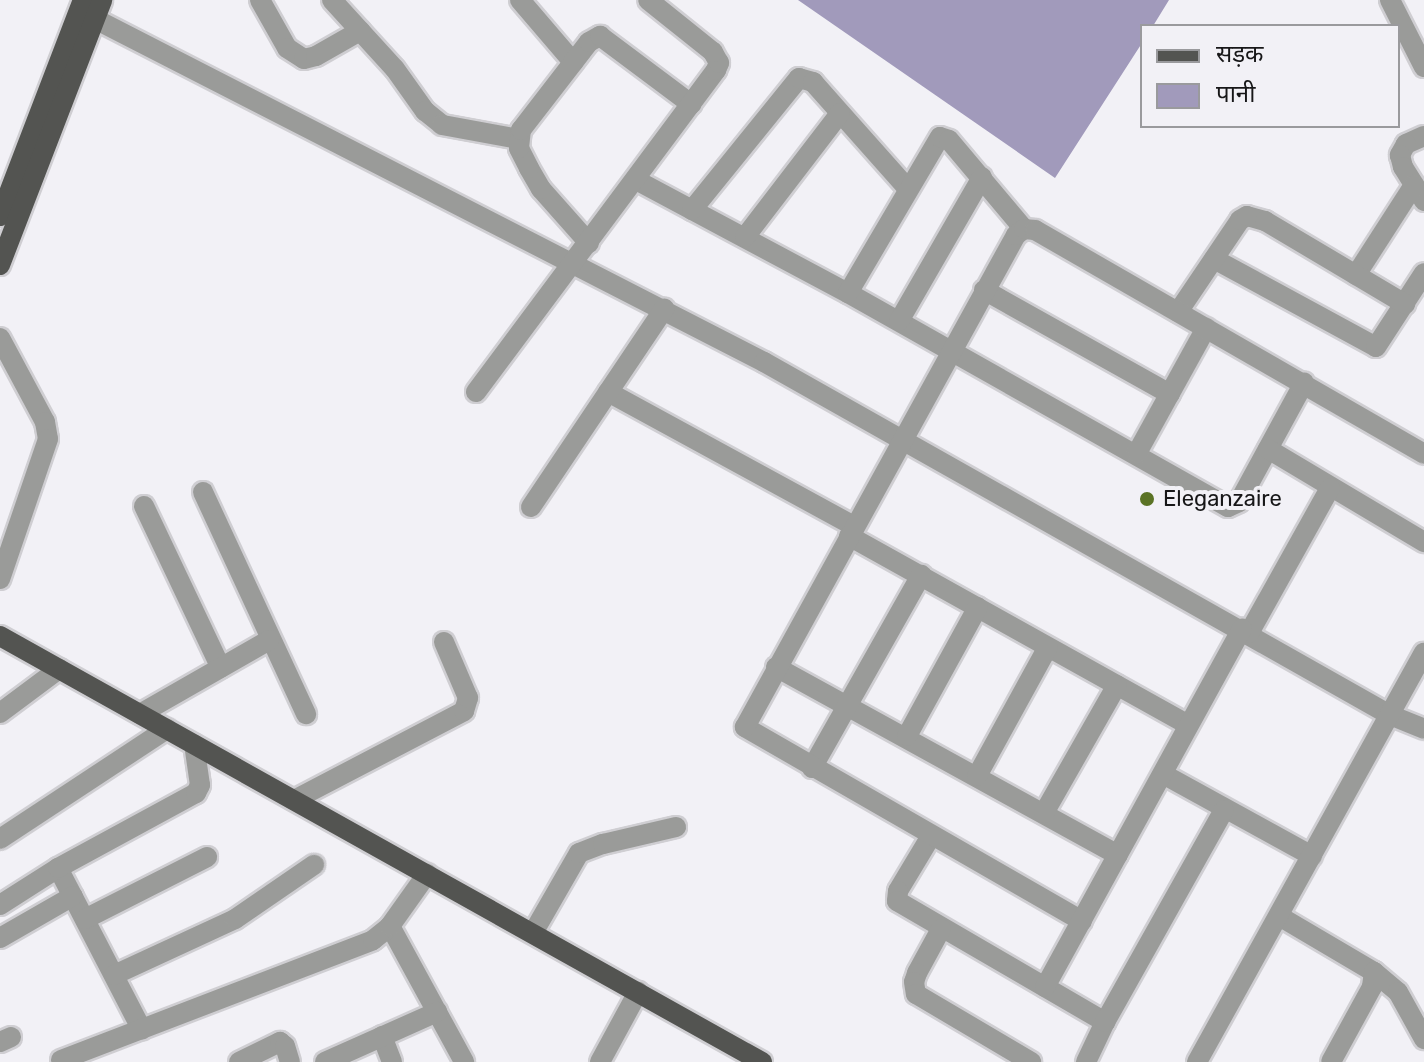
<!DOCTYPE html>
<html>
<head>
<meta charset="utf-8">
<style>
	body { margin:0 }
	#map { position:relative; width:1424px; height:1062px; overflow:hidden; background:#f2f1f6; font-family:Rubik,"Noto Sans Devanagari",sans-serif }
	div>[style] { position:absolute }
	.water>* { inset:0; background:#a19abb }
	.roads { filter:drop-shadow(2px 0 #cfced2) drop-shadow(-2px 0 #cfced2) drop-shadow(0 2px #cfced2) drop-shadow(0 -2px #cfced2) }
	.minor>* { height:20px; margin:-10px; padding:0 10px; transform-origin:10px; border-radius:10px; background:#9a9b99 }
	.major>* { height:20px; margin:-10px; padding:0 10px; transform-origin:10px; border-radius:10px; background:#535451 }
	.dots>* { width:22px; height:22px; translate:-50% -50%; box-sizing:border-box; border:4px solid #f2f1f6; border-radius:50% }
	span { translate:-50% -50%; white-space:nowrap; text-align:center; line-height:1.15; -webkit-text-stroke:8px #f2f1f6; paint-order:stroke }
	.poi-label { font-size:22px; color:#171718 }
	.left { translate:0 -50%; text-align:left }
	.legend { position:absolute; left:1140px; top:24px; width:260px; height:104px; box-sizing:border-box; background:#f2f1f6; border:2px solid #9a9a9d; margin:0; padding:10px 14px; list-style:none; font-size:24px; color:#171718 }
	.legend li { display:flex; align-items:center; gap:16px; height:40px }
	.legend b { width:40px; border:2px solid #9a9a9d }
</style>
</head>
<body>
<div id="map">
	<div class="water">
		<div style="clip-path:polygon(798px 0,1169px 0,1153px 26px,1142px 26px,1142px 43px,1055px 178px)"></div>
	</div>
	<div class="roads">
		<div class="minor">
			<div style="left:260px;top:0;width:55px;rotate:60.6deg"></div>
			<div style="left:287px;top:48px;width:20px;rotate:33deg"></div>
			<div style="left:304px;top:59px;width:12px;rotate:-14deg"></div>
			<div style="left:316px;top:56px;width:51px;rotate:-29.6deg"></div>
			<div style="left:332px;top:0;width:93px;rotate:47.6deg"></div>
			<div style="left:395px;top:69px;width:52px;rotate:54.5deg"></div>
			<div style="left:425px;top:111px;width:22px;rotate:39deg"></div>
			<div style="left:442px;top:125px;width:77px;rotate:10.4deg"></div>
			<div style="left:520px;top:0;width:82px;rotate:49.5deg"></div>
			<div style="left:1390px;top:0;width:75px;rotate:63.1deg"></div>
			<div style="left:95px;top:19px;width:752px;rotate:27.14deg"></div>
			<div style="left:764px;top:362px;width:719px;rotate:29.42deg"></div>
			<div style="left:1390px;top:715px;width:37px;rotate:22deg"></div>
			<div style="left:1424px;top:136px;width:20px;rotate:156deg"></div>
			<div style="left:1406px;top:144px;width:13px;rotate:119deg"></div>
			<div style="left:1400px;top:155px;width:12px;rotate:76deg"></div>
			<div style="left:1403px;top:167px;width:40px;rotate:58deg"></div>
			<div style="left:636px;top:180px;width:240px;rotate:28.1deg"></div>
			<div style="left:848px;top:293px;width:436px;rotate:29.4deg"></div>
			<div style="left:1228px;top:507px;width:12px;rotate:-24deg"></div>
			<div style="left:1239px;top:502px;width:136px;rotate:-61.4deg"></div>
			<div style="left:692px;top:210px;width:170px;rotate:-51deg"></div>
			<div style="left:799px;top:78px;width:15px;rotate:16deg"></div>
			<div style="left:813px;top:82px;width:142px;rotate:48.4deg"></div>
			<div style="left:745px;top:237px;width:156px;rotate:-52.5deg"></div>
			<div style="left:589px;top:243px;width:72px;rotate:-131.6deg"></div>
			<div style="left:541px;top:189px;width:24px;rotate:-120deg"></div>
			<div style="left:529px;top:168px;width:22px;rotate:-117deg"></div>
			<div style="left:519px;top:148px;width:18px;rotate:-84deg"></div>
			<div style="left:521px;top:130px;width:111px;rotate:-52.3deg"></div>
			<div style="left:589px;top:42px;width:13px;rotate:-29deg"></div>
			<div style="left:600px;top:36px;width:114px;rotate:36.8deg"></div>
			<div style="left:1214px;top:259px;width:184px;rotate:28.5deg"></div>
			<div style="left:1376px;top:347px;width:88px;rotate:-57deg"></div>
			<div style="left:1356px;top:275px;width:107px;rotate:-57.2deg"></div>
			<div style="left:984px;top:290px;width:213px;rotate:29.2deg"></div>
			<div style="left:848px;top:293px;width:181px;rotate:-59.5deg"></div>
			<div style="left:940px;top:137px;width:9px;rotate:18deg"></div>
			<div style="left:949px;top:140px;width:116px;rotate:49.9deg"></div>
			<div style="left:1178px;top:312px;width:111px;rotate:-56deg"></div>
			<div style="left:1240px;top:220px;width:8px;rotate:-30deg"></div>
			<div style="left:1247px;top:216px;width:19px;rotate:16deg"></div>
			<div style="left:1265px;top:221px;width:163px;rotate:30.7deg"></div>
			<div style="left:899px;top:321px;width:166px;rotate:-60deg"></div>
			<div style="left:0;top:338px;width:95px;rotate:61.8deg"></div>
			<div style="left:45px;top:422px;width:17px;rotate:80deg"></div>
			<div style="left:48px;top:439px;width:148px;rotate:108.9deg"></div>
			<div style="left:476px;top:392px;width:402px;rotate:-53.3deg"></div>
			<div style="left:716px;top:70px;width:8px;rotate:-67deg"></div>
			<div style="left:719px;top:63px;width:13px;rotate:-119deg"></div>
			<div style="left:713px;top:52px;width:83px;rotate:-141.3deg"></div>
			<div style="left:608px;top:392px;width:280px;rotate:28.6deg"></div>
			<div style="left:1268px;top:449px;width:182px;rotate:30.8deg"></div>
			<div style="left:1137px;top:453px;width:143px;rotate:-61.1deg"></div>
			<div style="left:203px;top:492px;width:245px;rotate:65.1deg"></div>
			<div style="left:144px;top:506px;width:179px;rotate:64.6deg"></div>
			<div style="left:531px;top:507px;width:239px;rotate:-56.1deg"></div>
			<div style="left:849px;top:536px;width:388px;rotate:29.1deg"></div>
			<div style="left:1249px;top:633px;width:166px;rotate:-60.8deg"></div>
			<div style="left:776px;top:667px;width:390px;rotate:28.8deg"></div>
			<div style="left:0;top:713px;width:74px;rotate:-36.7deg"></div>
			<div style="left:140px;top:714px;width:149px;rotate:-29.8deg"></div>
			<div style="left:907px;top:736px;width:147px;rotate:-61.2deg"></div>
			<div style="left:812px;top:768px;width:222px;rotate:-60.5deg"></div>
			<div style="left:1163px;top:774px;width:170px;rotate:28.8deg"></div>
			<div style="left:977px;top:776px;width:147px;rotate:-61.2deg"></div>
			<div style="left:294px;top:800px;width:192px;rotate:-27.6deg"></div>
			<div style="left:464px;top:711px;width:14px;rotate:-73deg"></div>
			<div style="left:468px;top:698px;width:61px;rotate:-113.2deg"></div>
			<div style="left:1044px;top:813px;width:147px;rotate:-60.3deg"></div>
			<div style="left:931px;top:836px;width:64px;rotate:121deg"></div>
			<div style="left:898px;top:891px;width:10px;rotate:96deg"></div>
			<div style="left:897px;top:901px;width:241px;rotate:30.2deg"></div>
			<div style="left:0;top:839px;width:200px;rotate:-33.4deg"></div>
			<div style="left:58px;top:868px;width:182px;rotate:62.6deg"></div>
			<div style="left:0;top:905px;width:69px;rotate:-32.5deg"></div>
			<div style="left:58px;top:868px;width:157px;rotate:-28.5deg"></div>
			<div style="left:196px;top:793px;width:9px;rotate:-63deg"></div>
			<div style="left:200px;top:785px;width:41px;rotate:-98.3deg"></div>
			<div style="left:1279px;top:916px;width:110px;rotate:30.5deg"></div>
			<div style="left:1374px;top:972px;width:15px;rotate:98deg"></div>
			<div style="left:1372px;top:987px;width:85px;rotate:118.7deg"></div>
			<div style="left:85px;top:919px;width:137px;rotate:-26.9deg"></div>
			<div style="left:1082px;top:921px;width:389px;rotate:-150.1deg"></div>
			<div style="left:745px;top:727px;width:562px;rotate:-61.15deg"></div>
			<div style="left:1016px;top:235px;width:10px;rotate:-37deg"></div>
			<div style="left:1024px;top:229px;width:11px;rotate:5deg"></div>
			<div style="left:1035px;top:230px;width:449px;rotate:29.9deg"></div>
			<div style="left:390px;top:926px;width:155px;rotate:61.4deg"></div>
			<div style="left:941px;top:929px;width:50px;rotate:118.6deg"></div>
			<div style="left:917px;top:973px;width:9px;rotate:108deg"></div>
			<div style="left:914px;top:982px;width:12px;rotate:81deg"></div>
			<div style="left:916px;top:994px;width:134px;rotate:30.6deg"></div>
			<div style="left:533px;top:933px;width:92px;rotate:-60.1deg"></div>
			<div style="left:579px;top:853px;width:26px;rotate:-21deg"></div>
			<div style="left:603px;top:844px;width:75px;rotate:-13.1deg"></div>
			<div style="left:0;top:938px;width:84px;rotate:-29.9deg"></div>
			<div style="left:1374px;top:972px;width:31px;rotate:40deg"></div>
			<div style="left:1398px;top:992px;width:54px;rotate:61deg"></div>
			<div style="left:114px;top:975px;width:133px;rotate:-24.8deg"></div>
			<div style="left:235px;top:919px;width:96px;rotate:-34.4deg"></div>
			<div style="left:1045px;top:987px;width:409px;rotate:-61.2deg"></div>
			<div style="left:382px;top:1036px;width:28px;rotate:69deg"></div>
			<div style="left:0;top:1042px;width:12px;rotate:-24deg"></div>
			<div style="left:61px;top:1060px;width:334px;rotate:-21deg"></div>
			<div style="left:373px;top:940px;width:22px;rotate:-39deg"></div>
			<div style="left:390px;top:926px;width:64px;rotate:-54.6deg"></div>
			<div style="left:239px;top:1062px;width:46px;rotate:-26deg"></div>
			<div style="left:280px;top:1042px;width:6px;rotate:39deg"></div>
			<div style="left:285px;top:1046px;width:17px;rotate:73deg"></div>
			<div style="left:325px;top:1062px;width:123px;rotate:-24.1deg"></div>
			<div style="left:600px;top:1062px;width:80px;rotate:-61.5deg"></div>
			<div style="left:1086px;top:1062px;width:44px;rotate:-64.6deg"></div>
			<div style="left:1105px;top:1022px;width:243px;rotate:-60.7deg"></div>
			<div style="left:1197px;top:1062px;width:468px;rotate:-61deg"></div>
		</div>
		<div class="major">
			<div style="left:0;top:216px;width:231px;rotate:-69deg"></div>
			<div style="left:0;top:265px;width:284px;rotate:-68.9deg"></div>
			<div style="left:0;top:636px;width:873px;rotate:29.21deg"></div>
		</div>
	</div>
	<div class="dots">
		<div style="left:1147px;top:499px;background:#5b7325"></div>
	</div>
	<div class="poi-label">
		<span class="left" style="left:1163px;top:499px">Eleganzaire</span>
	</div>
	<ul class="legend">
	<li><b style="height:10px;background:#535451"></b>सड़क</li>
	<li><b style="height:22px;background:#a19abb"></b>पानी</li>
	</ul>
</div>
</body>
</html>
